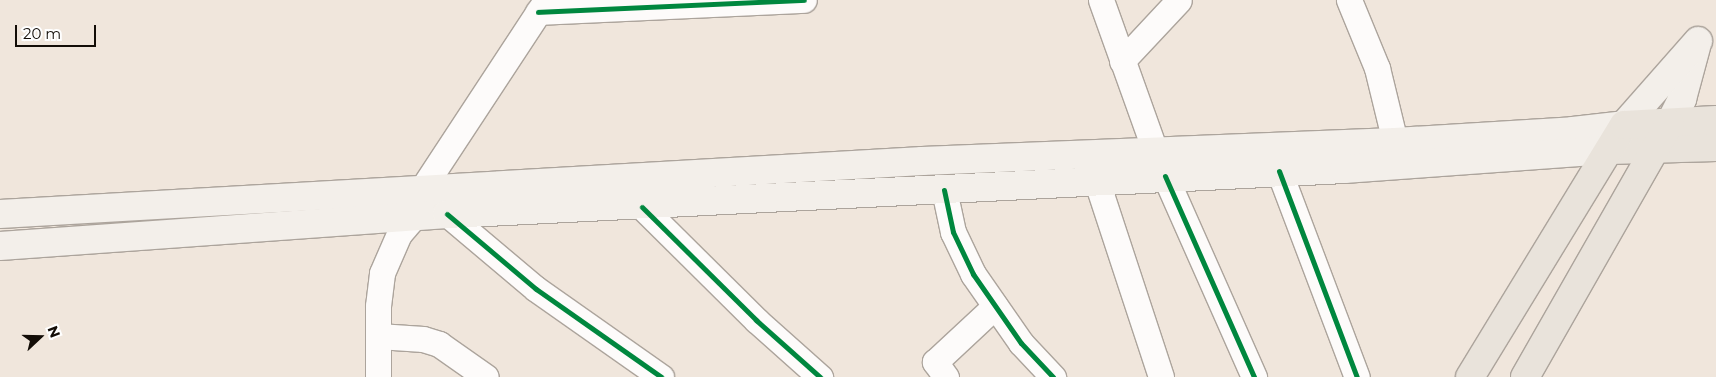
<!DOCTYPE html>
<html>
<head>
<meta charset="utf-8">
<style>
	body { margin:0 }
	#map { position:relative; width:1716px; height:377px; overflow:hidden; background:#f0e6dc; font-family:Montserrat,sans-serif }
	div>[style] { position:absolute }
	.roads { filter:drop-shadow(1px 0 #aca49c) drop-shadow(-1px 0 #aca49c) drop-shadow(0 1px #aca49c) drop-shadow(0 -1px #aca49c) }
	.minor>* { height:25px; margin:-12.5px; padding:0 12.5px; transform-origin:12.5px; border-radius:12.5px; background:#fdfbfa }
	.secondary>* { height:28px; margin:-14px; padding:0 14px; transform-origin:14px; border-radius:14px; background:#f3efea }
	.primary>* { height:28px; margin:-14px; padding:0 14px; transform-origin:14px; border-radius:14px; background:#e9e3db }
	.cycleway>* { height:5px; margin:-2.5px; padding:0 2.5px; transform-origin:2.5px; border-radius:2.5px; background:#00873e }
	span { translate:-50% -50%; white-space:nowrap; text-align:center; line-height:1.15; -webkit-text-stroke:4px #fff; paint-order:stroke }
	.north { position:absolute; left:15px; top:312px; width:50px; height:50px; -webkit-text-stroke:4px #fff; paint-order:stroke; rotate:69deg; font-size:14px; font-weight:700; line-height:20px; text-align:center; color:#130d07 }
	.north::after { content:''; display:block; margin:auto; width:18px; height:22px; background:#130d07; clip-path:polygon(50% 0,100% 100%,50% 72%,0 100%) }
	.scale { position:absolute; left:15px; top:25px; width:81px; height:22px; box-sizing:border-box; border:2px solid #130d07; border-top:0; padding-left:6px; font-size:15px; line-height:18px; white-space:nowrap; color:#130d07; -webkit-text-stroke:4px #fff; paint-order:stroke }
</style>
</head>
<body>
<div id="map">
	<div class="roads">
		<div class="minor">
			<div style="left:1101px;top:0;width:160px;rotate:70.3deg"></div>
			<div style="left:1349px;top:0;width:74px;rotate:67.6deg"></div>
			<div style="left:1377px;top:68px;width:76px;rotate:76.3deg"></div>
			<div style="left:538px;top:12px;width:266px;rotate:-2.6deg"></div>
			<div style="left:1122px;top:61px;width:83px;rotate:-46.9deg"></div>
			<div style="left:1279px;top:171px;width:220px;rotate:69.3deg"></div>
			<div style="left:1165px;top:176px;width:220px;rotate:66.1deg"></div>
			<div style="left:1096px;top:179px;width:208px;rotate:71.8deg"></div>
			<div style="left:944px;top:190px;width:43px;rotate:77.9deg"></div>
			<div style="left:953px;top:232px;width:47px;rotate:64.5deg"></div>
			<div style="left:973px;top:274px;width:84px;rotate:55.2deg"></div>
			<div style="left:1021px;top:343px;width:47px;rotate:46.7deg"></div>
			<div style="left:420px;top:192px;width:230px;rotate:-56.7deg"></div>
			<div style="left:642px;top:207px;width:161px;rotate:44.7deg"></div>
			<div style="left:756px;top:320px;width:86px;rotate:41.7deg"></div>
			<div style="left:447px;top:214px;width:116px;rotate:40.1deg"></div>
			<div style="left:536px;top:289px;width:153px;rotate:35.1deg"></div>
			<div style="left:378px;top:336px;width:45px;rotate:3.8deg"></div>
			<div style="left:423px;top:339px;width:17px;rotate:17deg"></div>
			<div style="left:439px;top:344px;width:57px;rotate:35.1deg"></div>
			<div style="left:378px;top:377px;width:71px;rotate:-90deg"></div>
			<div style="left:378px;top:306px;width:33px;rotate:-83deg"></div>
			<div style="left:382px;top:273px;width:43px;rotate:-66.4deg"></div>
			<div style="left:399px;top:234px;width:21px;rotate:-49deg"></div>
			<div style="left:946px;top:377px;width:19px;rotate:-126deg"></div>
			<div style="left:935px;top:362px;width:82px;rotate:-43deg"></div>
		</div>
		<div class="secondary">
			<div style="left:1670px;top:123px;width:27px;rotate:-63deg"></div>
			<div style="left:1682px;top:99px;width:54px;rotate:-74.9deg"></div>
			<div style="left:0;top:214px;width:924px;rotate:-3.29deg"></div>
			<div style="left:922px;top:161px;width:473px;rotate:-2.3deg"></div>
			<div style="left:1395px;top:142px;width:178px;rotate:-3.5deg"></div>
			<div style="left:1573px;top:131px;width:51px;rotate:-6.7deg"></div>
			<div style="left:1624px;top:125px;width:112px;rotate:-48.6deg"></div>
			<div style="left:0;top:246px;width:448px;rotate:-4.1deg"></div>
			<div style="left:447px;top:214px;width:898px;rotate:-2.87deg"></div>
			<div style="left:1344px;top:169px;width:267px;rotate:-4.1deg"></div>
		</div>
		<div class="primary">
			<div style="left:1610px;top:150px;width:106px;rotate:-1.6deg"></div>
			<div style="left:1470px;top:377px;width:295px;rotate:-58.6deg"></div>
			<div style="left:1624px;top:125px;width:92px;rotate:-3.1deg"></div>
			<div style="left:1525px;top:377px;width:292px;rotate:-60.3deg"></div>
		</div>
	</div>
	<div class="cycleway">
		<div style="left:538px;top:12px;width:266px;rotate:-2.6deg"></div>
		<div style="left:1279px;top:171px;width:220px;rotate:69.3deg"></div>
		<div style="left:1165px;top:176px;width:220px;rotate:66.1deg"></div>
		<div style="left:944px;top:190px;width:43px;rotate:77.9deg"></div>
		<div style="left:953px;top:232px;width:47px;rotate:64.5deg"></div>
		<div style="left:973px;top:274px;width:84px;rotate:55.2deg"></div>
		<div style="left:1021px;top:343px;width:47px;rotate:46.7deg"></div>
		<div style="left:642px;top:207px;width:161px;rotate:44.7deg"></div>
		<div style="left:756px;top:320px;width:86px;rotate:41.7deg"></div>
		<div style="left:447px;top:214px;width:116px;rotate:40.1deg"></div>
		<div style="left:536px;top:289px;width:153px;rotate:35.1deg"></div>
	</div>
	<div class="north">N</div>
	<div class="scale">20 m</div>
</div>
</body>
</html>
